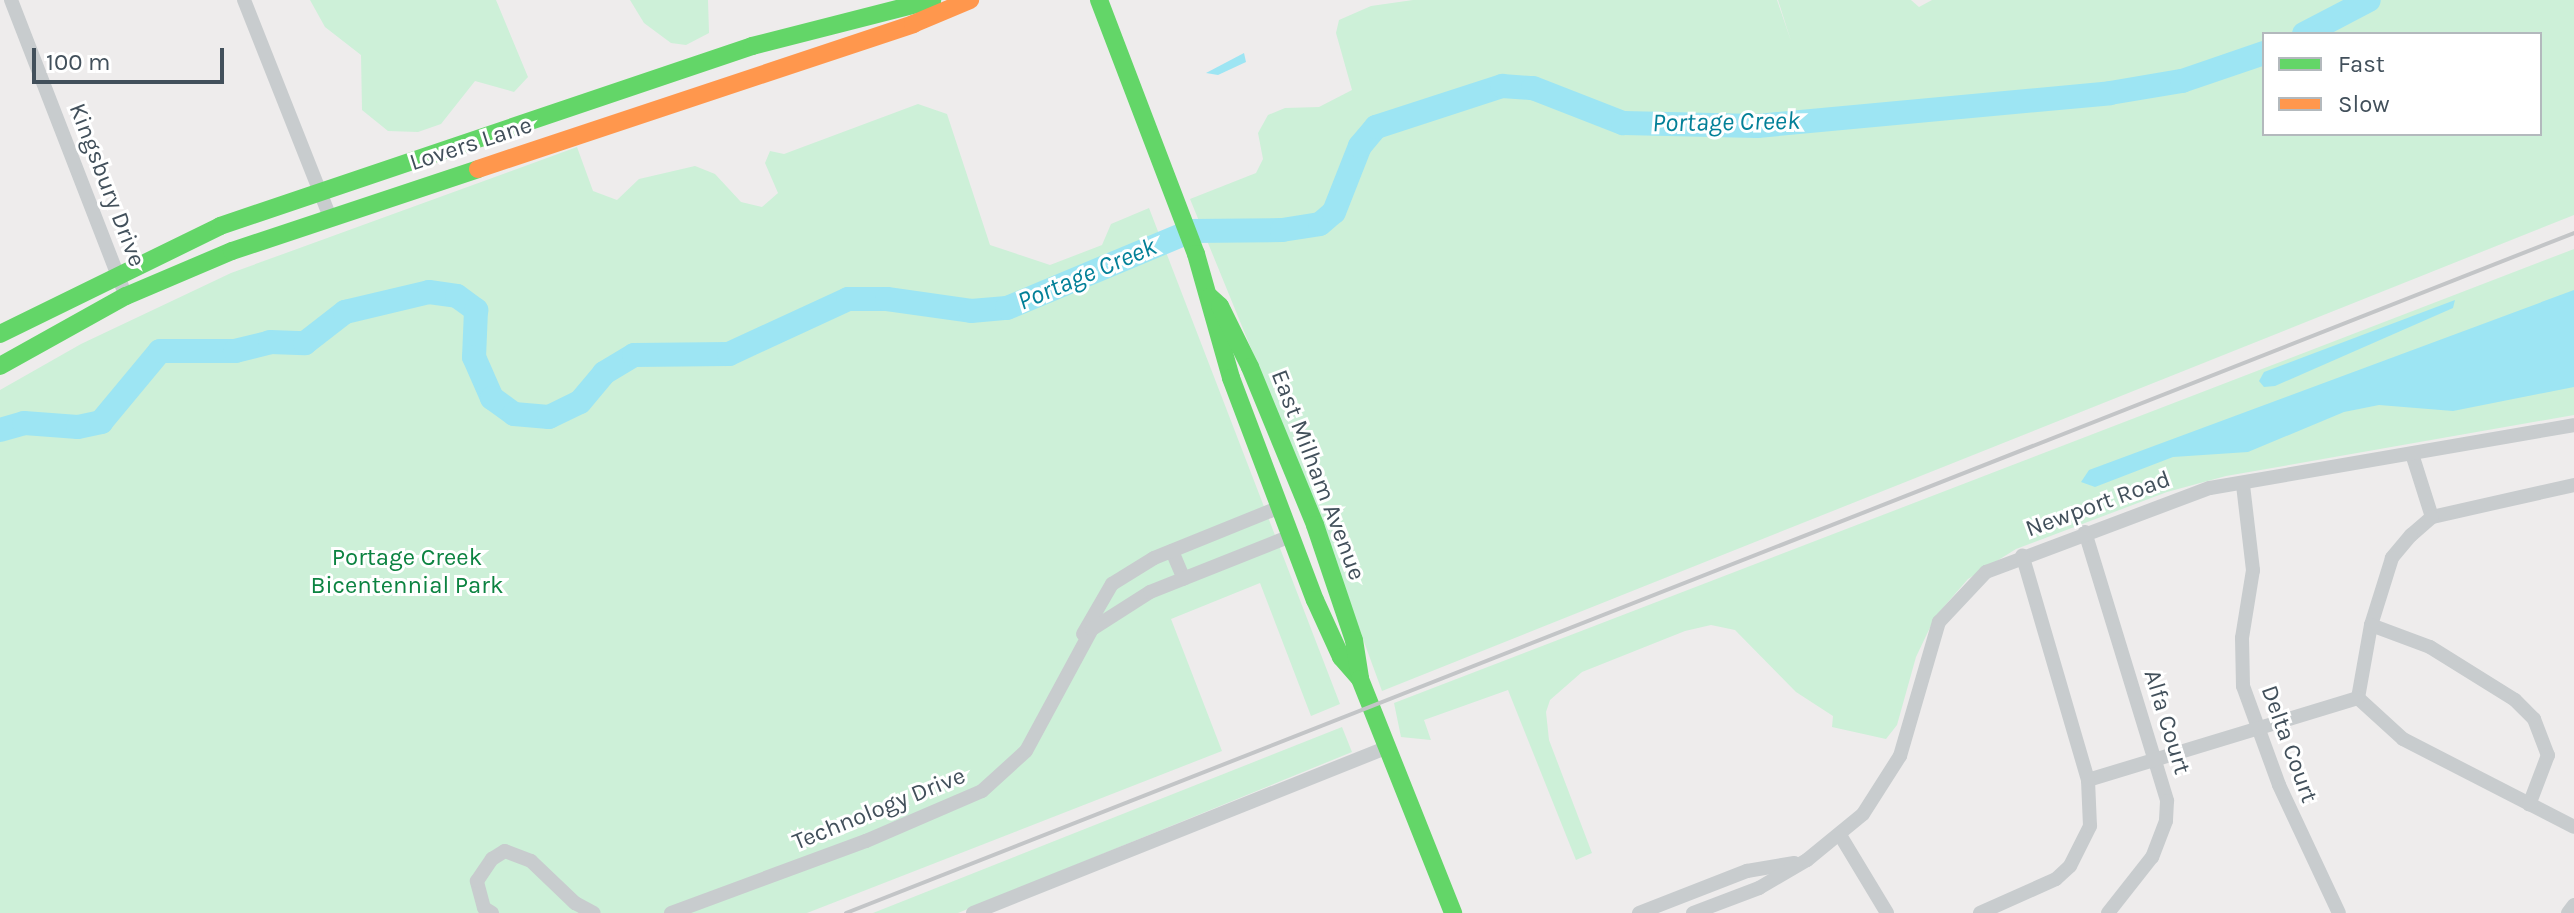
<!DOCTYPE html>
<html>
<head>
<meta charset="utf-8">
<style>
	body { margin:0 }
	#map { position:relative; width:2574px; height:913px; overflow:hidden; background:#eeecec; font-family:Karla,sans-serif }
	div>[style] { position:absolute }
	.green>* { inset:0; background:#cdf0d8 }
	.water>* { inset:0; background:#9de5f3 }
	.river>* { height:24px; margin:-12px; padding:0 12px; transform-origin:12px; border-radius:12px; background:#9de5f3 }
	.street>* { height:14px; margin:-7px; padding:0 7px; transform-origin:7px; border-radius:7px; background:#c8ccce }
	.fast>* { height:18px; margin:-9px; padding:0 9px; transform-origin:9px; border-radius:9px; background:#63d668 }
	.slow>* { height:18px; margin:-9px; padding:0 9px; transform-origin:9px; border-radius:9px; background:#ff974d }
	.rail>* { height:4px; margin:-2px; padding:0 2px; transform-origin:2px; border-radius:2px; background:#c3c5c7 }
	span { translate:-50% -50%; white-space:nowrap; text-align:center; line-height:1.15; -webkit-text-stroke:6px #fff; paint-order:stroke }
	.street-label { font-size:24px; color:#42505b }
	.park-label { font-size:24px; color:#0c8341 }
	.water-label { font-size:26px; color:#038098; font-style:italic }
	.legend { position:absolute; left:2262px; top:32px; width:280px; height:104px; box-sizing:border-box; background:#fff; border:2px solid #b3b9bd; margin:0; padding:10px 14px; list-style:none; font-size:24px; color:#42505b }
	.legend li { display:flex; align-items:center; gap:16px; height:40px }
	.legend b { width:40px; border:2px solid #b3b9bd }
	.scale { position:absolute; left:32px; top:48px; width:192px; height:36px; box-sizing:border-box; border:4px solid #42505b; border-top:0; padding-left:10px; font-size:24px; line-height:28px; white-space:nowrap; color:#42505b; -webkit-text-stroke:6px #fff; paint-order:stroke }
</style>
</head>
<body>
<div id="map">
	<div class="green">
		<div style="clip-path:polygon(310px 0,496px 0,528px 77px,514px 92px,475px 81px,441px 124px,418px 132px,388px 131px,362px 110px,361px 55px,325px 27px)"></div>
		<div style="clip-path:polygon(630px 0,708px 0,709px 33px,686px 45px,671px 43px,644px 23px)"></div>
		<div style="clip-path:polygon(evenodd,1413px 0,1777px 0,1791px 41px,1778px 0,1911px 0,1919px 7px,1932px 0,2574px 0,2574px 215px,1382px 691px,1304px 478px,1190px 199px,1256px 173px,1263px 159px,1258px 133px,1268px 115px,1285px 108px,1319px 107px,1352px 90px,1336px 33px,1339px 20px,1371px 6px,1413px 0,2264px 34px,2540px 34px,2540px 134px,2264px 134px,2264px 34px)"></div>
		<div style="clip-path:polygon(918px 104px,947px 114px,990px 245px,1050px 265px,1102px 245px,1111px 224px,1149px 208px,1340px 704px,1311px 716px,1260px 583px,1171px 619px,1222px 751px,807px 913px,0 913px,0 390px,81px 344px,231px 273px,577px 147px,593px 191px,617px 200px,639px 179px,695px 166px,715px 174px,741px 202px,762px 207px,778px 193px,765px 163px,770px 151px,784px 154px)"></div>
		<div style="clip-path:polygon(2574px 249px,2574px 415px,2226px 476px,2167px 492px,2016px 549px,1968px 579px,1935px 617px,1916px 657px,1897px 725px,1886px 739px,1832px 727px,1833px 716px,1796px 692px,1735px 630px,1711px 625px,1685px 631px,1582px 672px,1550px 700px,1546px 712px,1549px 740px,1592px 853px,1576px 860px,1508px 690px,1424px 720px,1431px 740px,1401px 737px,1394px 703px)"></div>
		<div style="clip-path:polygon(1342px 727px,1352px 752px,958px 913px,873px 913px)"></div>
	</div>
	<div class="water">
		<div style="clip-path:polygon(1244px 53px,1246px 62px,1218px 75px,1206px 73px)"></div>
		<div style="clip-path:polygon(2574px 290px,2574px 387px,2453px 411px,2379px 405px,2344px 412px,2248px 452px,2173px 457px,2095px 487px,2081px 482px,2089px 470px)"></div>
		<div style="clip-path:polygon(2455px 300px,2453px 308px,2275px 386px,2264px 387px,2259px 381px,2264px 372px)"></div>
	</div>
	<div class="river">
		<div style="left:2304px;top:34px;width:73px;rotate:-27.6deg"></div>
		<div style="left:0;top:430px;width:25px;rotate:-16deg"></div>
		<div style="left:24px;top:423px;width:54px;rotate:4.2deg"></div>
		<div style="left:78px;top:427px;width:24px;rotate:-12deg"></div>
		<div style="left:101px;top:422px;width:92px;rotate:-50.3deg"></div>
		<div style="left:160px;top:351px;width:75px"></div>
		<div style="left:235px;top:351px;width:36px;rotate:-14deg"></div>
		<div style="left:270px;top:342px;width:35px;rotate:2deg"></div>
		<div style="left:305px;top:343px;width:51px;rotate:-37.8deg"></div>
		<div style="left:345px;top:312px;width:86px;rotate:-13.4deg"></div>
		<div style="left:429px;top:292px;width:28px;rotate:8deg"></div>
		<div style="left:457px;top:296px;width:24px;rotate:36deg"></div>
		<div style="left:476px;top:310px;width:47px;rotate:92.4deg"></div>
		<div style="left:474px;top:357px;width:45px;rotate:66.3deg"></div>
		<div style="left:492px;top:398px;width:27px;rotate:36deg"></div>
		<div style="left:514px;top:414px;width:35px;rotate:5deg"></div>
		<div style="left:549px;top:417px;width:34px;rotate:-26deg"></div>
		<div style="left:580px;top:402px;width:38px;rotate:-50deg"></div>
		<div style="left:604px;top:373px;width:35px;rotate:-31deg"></div>
		<div style="left:634px;top:355px;width:95px;rotate:-0.6deg"></div>
		<div style="left:729px;top:354px;width:131px;rotate:-24.8deg"></div>
		<div style="left:848px;top:299px;width:39px"></div>
		<div style="left:887px;top:299px;width:85px;rotate:8.1deg"></div>
		<div style="left:971px;top:311px;width:36px;rotate:-5deg"></div>
		<div style="left:1007px;top:308px;width:199px;rotate:-22.7deg"></div>
		<div style="left:1191px;top:231px;width:91px;rotate:-0.6deg"></div>
		<div style="left:1282px;top:230px;width:38px;rotate:-9deg"></div>
		<div style="left:1320px;top:224px;width:18px;rotate:-41deg"></div>
		<div style="left:1334px;top:212px;width:71px;rotate:-68.5deg"></div>
		<div style="left:1360px;top:146px;width:25px;rotate:-50deg"></div>
		<div style="left:1376px;top:127px;width:133px;rotate:-18deg"></div>
		<div style="left:1502px;top:86px;width:31px;rotate:4deg"></div>
		<div style="left:1533px;top:88px;width:97px;rotate:21.3deg"></div>
		<div style="left:1623px;top:123px;width:134px;rotate:1.3deg"></div>
		<div style="left:1757px;top:126px;width:355px;rotate:-5.3deg"></div>
		<div style="left:2110px;top:93px;width:73px;rotate:-9.5deg"></div>
		<div style="left:2182px;top:81px;width:87px;rotate:-18.9deg"></div>
	</div>
	<div class="street">
		<div style="left:11px;top:0;width:318px;rotate:68.8deg"></div>
		<div style="left:244px;top:0;width:231px;rotate:68.4deg"></div>
		<div style="left:2412px;top:454px;width:66px;rotate:72.4deg"></div>
		<div style="left:2243px;top:485px;width:86px;rotate:83.3deg"></div>
		<div style="left:2253px;top:570px;width:69px;rotate:99.2deg"></div>
		<div style="left:2242px;top:638px;width:48px;rotate:88.8deg"></div>
		<div style="left:2243px;top:686px;width:105px;rotate:70deg"></div>
		<div style="left:2279px;top:785px;width:141px;rotate:64.9deg"></div>
		<div style="left:2574px;top:485px;width:146px;rotate:167.3deg"></div>
		<div style="left:2432px;top:517px;width:28px;rotate:139deg"></div>
		<div style="left:2411px;top:535px;width:30px;rotate:130deg"></div>
		<div style="left:2392px;top:558px;width:70px;rotate:107.4deg"></div>
		<div style="left:2371px;top:625px;width:74px;rotate:100.1deg"></div>
		<div style="left:2358px;top:698px;width:61px;rotate:42.3deg"></div>
		<div style="left:2403px;top:739px;width:192px;rotate:27.2deg"></div>
		<div style="left:2085px;top:532px;width:281px;rotate:73deg"></div>
		<div style="left:2167px;top:801px;width:20px;rotate:93deg"></div>
		<div style="left:2166px;top:821px;width:39px;rotate:111deg"></div>
		<div style="left:2152px;top:857px;width:71px;rotate:128.2deg"></div>
		<div style="left:1172px;top:551px;width:30px;rotate:67deg"></div>
		<div style="left:2371px;top:625px;width:63px;rotate:20.4deg"></div>
		<div style="left:2430px;top:647px;width:100px;rotate:31.9deg"></div>
		<div style="left:2515px;top:700px;width:27px;rotate:45deg"></div>
		<div style="left:2534px;top:719px;width:39px;rotate:69deg"></div>
		<div style="left:2548px;top:755px;width:53px;rotate:110.8deg"></div>
		<div style="left:1083px;top:634px;width:58px;rotate:-59.9deg"></div>
		<div style="left:1112px;top:584px;width:49px;rotate:-31.8deg"></div>
		<div style="left:1154px;top:558px;width:136px;rotate:-22deg"></div>
		<div style="left:2088px;top:780px;width:282px;rotate:-16.9deg"></div>
		<div style="left:1840px;top:835px;width:91px;rotate:58.9deg"></div>
		<div style="left:492px;top:913px;width:9px;rotate:-148deg"></div>
		<div style="left:484px;top:908px;width:28px;rotate:-105deg"></div>
		<div style="left:477px;top:881px;width:27px;rotate:-56deg"></div>
		<div style="left:492px;top:859px;width:15px;rotate:-32deg"></div>
		<div style="left:505px;top:851px;width:28px;rotate:21deg"></div>
		<div style="left:531px;top:861px;width:61px;rotate:43.7deg"></div>
		<div style="left:575px;top:903px;width:21px;rotate:28deg"></div>
		<div style="left:671px;top:913px;width:208px;rotate:-20.3deg"></div>
		<div style="left:866px;top:841px;width:126px;rotate:-23.3deg"></div>
		<div style="left:982px;top:791px;width:59px;rotate:-42.3deg"></div>
		<div style="left:1026px;top:751px;width:139px;rotate:-61.6deg"></div>
		<div style="left:1092px;top:629px;width:69px;rotate:-32.5deg"></div>
		<div style="left:1150px;top:592px;width:152px;rotate:-21.7deg"></div>
		<div style="left:973px;top:913px;width:445px;rotate:-21.8deg"></div>
		<div style="left:1639px;top:913px;width:116px;rotate:-21.3deg"></div>
		<div style="left:1747px;top:871px;width:48px;rotate:-9.7deg"></div>
		<div style="left:1693px;top:913px;width:71px;rotate:-20.7deg"></div>
		<div style="left:1759px;top:888px;width:56px;rotate:-30.3deg"></div>
		<div style="left:1807px;top:860px;width:72px;rotate:-39.4deg"></div>
		<div style="left:1863px;top:814px;width:69px;rotate:-57.5deg"></div>
		<div style="left:1900px;top:756px;width:140px;rotate:-73.8deg"></div>
		<div style="left:1939px;top:622px;width:69px;rotate:-46.8deg"></div>
		<div style="left:1986px;top:572px;width:239px;rotate:-20.6deg"></div>
		<div style="left:2210px;top:488px;width:369px;rotate:-9.8deg"></div>
		<div style="left:1980px;top:913px;width:83px;rotate:-24.1deg"></div>
		<div style="left:2056px;top:879px;width:19px;rotate:-43deg"></div>
		<div style="left:2070px;top:866px;width:45px;rotate:-63.4deg"></div>
		<div style="left:2090px;top:826px;width:46px;rotate:-92.5deg"></div>
		<div style="left:2088px;top:780px;width:234px;rotate:-106.3deg"></div>
		<div style="left:2568px;top:913px;width:10px;rotate:-53deg"></div>
	</div>
	<div class="fast">
		<div style="left:1099px;top:0;width:272px;rotate:69.1deg"></div>
		<div style="left:1196px;top:254px;width:129px;rotate:74.2deg"></div>
		<div style="left:1231px;top:378px;width:237px;rotate:69.3deg"></div>
		<div style="left:1315px;top:600px;width:63px;rotate:65.5deg"></div>
		<div style="left:1341px;top:657px;width:29px;rotate:49deg"></div>
		<div style="left:1210px;top:297px;width:13px;rotate:42deg"></div>
		<div style="left:1220px;top:306px;width:68px;rotate:63.8deg"></div>
		<div style="left:1250px;top:367px;width:171px;rotate:67.6deg"></div>
		<div style="left:1315px;top:525px;width:121px;rotate:71.3deg"></div>
		<div style="left:1354px;top:640px;width:39px;rotate:81deg"></div>
		<div style="left:1360px;top:679px;width:252px;rotate:68.3deg"></div>
		<div style="left:0;top:334px;width:245px;rotate:-26.1deg"></div>
		<div style="left:220px;top:226px;width:562px;rotate:-18.69deg"></div>
		<div style="left:752px;top:46px;width:186px;rotate:-14.3deg"></div>
		<div style="left:0;top:366px;width:144px;rotate:-29.1deg"></div>
		<div style="left:126px;top:296px;width:115px;rotate:-23deg"></div>
		<div style="left:232px;top:251px;width:259px;rotate:-18.4deg"></div>
	</div>
	<div class="slow">
		<div style="left:478px;top:169px;width:459px;rotate:-18.4deg"></div>
		<div style="left:913px;top:24px;width:62px;rotate:-22.8deg"></div>
	</div>
	<div class="rail">
		<div style="left:846px;top:913px;width:1857px;rotate:-21.48deg"></div>
	</div>
	<div class="street-label">
		<span style="left:471px;top:144px;rotate:-18deg">Lovers Lane</span>
		<span style="left:107px;top:185px;rotate:69deg">Kingsbury Drive</span>
		<span style="left:1318px;top:475px;rotate:69deg">East Milham Avenue</span>
		<span style="left:2098px;top:504px;rotate:-20deg">Newport Road</span>
		<span style="left:2167px;top:722px;rotate:73deg">Alfa Court</span>
		<span style="left:2289px;top:744px;rotate:70deg">Delta Court</span>
		<span style="left:879px;top:809px;rotate:-22deg">Technology Drive</span>
	</div>
	<div class="park-label">
		<span style="left:407px;top:572px">Portage Creek<br>Bicentennial Park</span>
	</div>
	<div class="water-label">
		<span style="left:1726px;top:122px;rotate:-1deg">Portage Creek</span>
		<span style="left:1087px;top:274px;rotate:-23deg">Portage Creek</span>
	</div>
	<ul class="legend">
	<li><b style="height:10px;background:#63d668"></b>Fast</li>
	<li><b style="height:10px;background:#ff974d"></b>Slow</li>
	</ul>
	<div class="scale">100 m</div>
</div>
</body>
</html>
